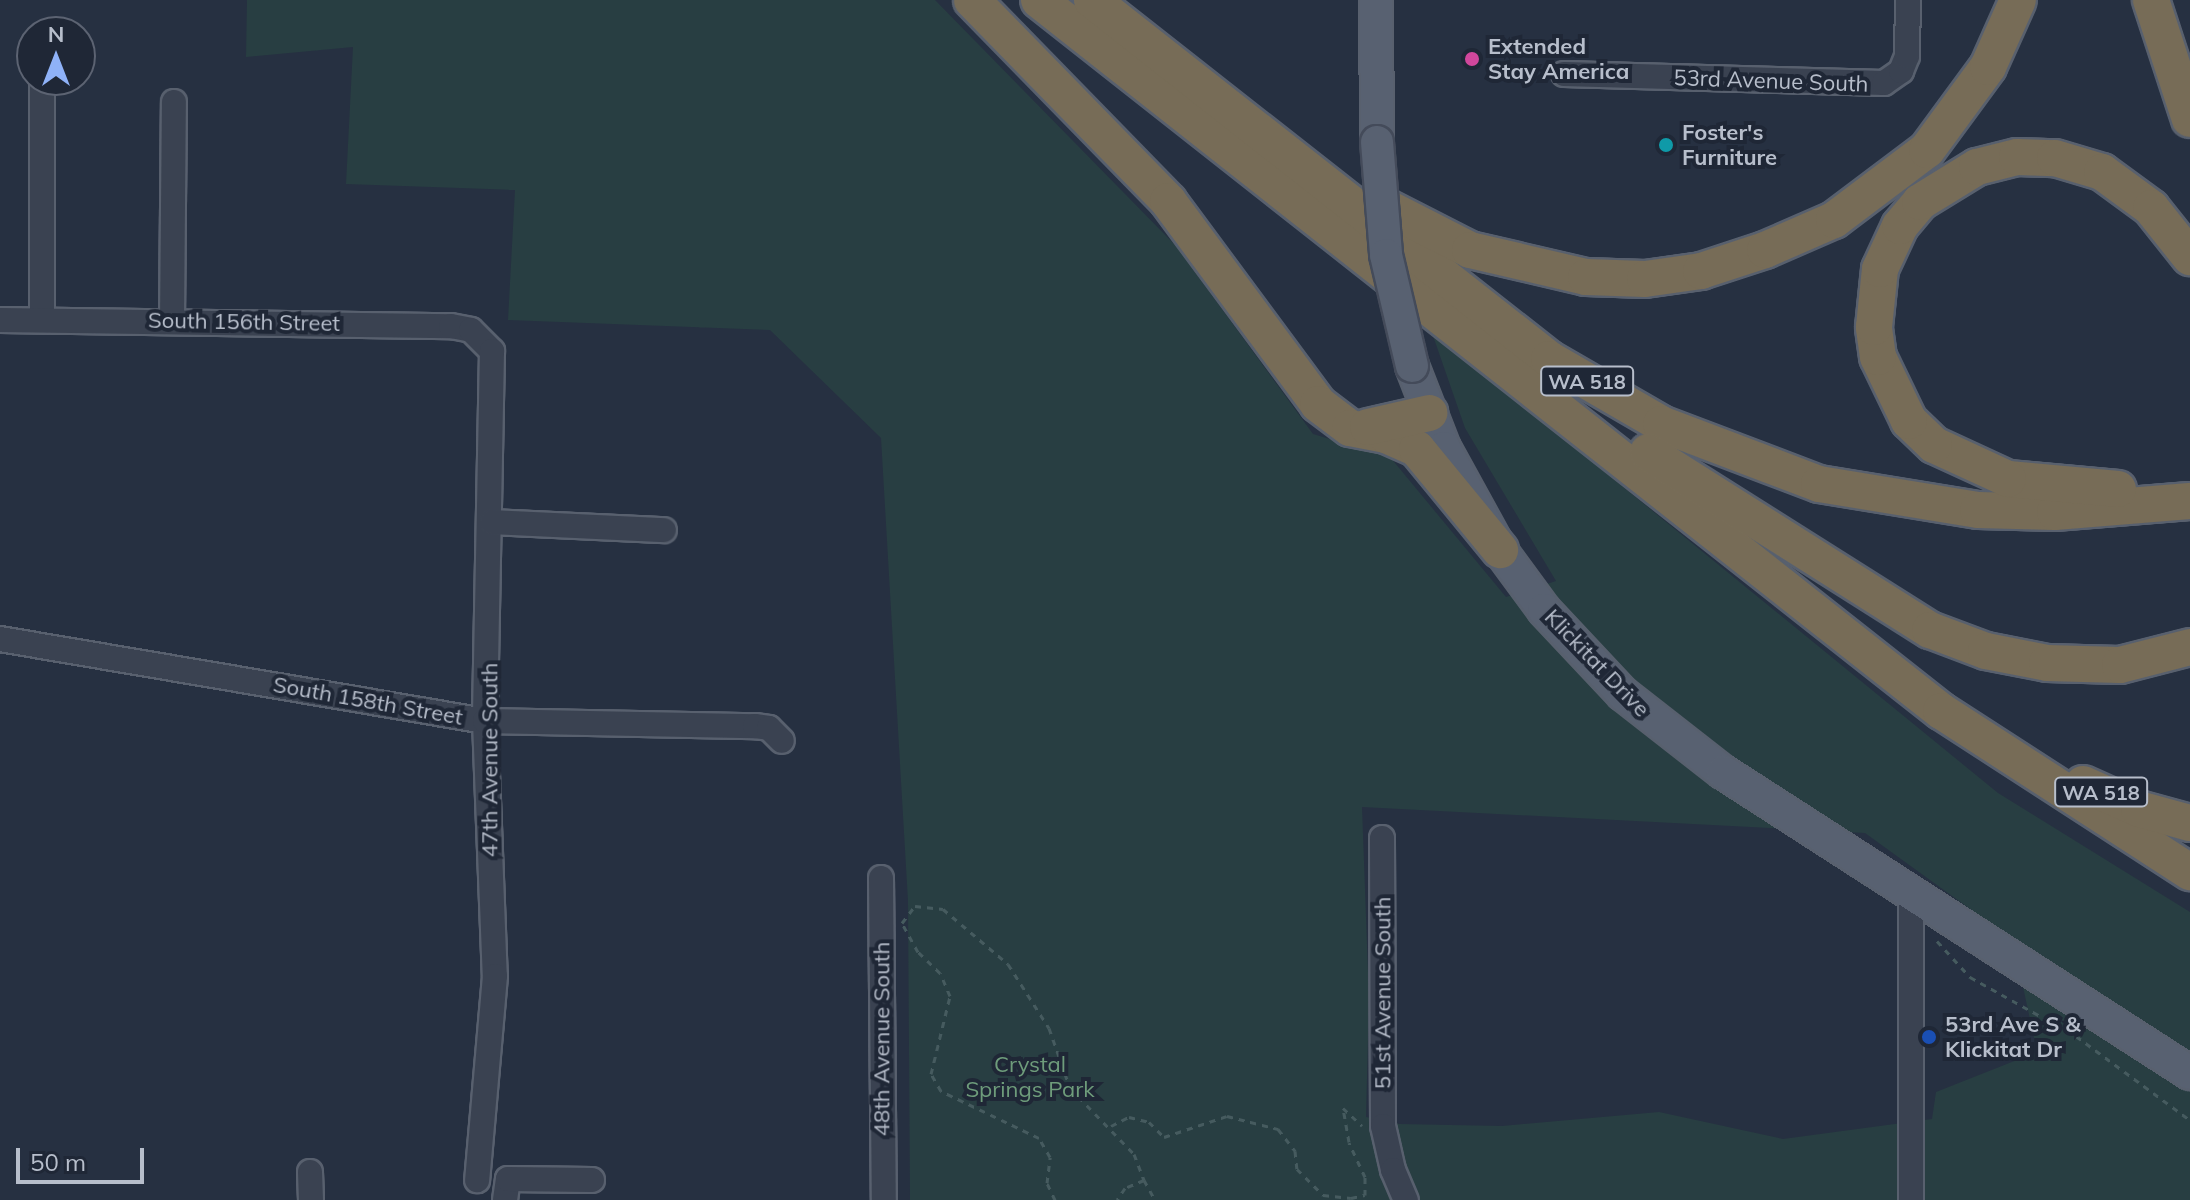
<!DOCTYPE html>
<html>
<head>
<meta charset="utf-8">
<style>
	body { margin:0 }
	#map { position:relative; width:2190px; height:1200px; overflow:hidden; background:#263041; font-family:Mulish,sans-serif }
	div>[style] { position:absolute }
	.green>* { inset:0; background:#283e42 }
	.path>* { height:3px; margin-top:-1.5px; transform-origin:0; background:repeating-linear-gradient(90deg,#465b5f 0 6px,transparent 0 12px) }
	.roads { filter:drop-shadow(2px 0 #58606e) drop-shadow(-2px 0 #58606e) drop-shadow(0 2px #58606e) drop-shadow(0 -2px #58606e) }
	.minor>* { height:24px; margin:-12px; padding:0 12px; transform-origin:12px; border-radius:12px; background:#3a4251 }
	.major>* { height:32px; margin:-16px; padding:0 16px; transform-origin:16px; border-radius:16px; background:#586171 }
	.highway>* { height:36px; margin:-18px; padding:0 18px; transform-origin:18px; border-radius:18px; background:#776c57 }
	.bridges { filter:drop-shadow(2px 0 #444b5a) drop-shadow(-2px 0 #444b5a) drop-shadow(0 2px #444b5a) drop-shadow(0 -2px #444b5a) }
	.major-bridge>* { height:32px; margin:-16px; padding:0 16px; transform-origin:16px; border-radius:16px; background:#586171 }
	.dots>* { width:22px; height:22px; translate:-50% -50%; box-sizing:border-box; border:4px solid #1f2736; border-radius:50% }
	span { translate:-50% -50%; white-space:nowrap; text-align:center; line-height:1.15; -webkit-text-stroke:8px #1f2736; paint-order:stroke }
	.shield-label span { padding:2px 6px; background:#1f2736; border:2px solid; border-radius:6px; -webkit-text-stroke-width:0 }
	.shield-label { font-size:20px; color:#b7becb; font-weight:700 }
	.poi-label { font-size:22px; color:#b7becb; font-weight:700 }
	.left { translate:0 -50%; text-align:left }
	.street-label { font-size:22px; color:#b7becb }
	.park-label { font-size:22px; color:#6e9c7b }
	.north { position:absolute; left:16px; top:16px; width:80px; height:80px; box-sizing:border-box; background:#1f2736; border:2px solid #5c6372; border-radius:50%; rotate:0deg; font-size:22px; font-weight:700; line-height:32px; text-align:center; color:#b7becb }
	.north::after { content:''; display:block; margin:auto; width:28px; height:36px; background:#8fb2f8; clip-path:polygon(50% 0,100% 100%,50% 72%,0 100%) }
	.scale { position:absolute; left:16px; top:1148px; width:128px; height:36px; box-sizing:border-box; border:4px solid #b7becb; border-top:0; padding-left:10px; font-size:24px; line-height:28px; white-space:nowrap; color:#b7becb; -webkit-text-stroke:6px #1f2736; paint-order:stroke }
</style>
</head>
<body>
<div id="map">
	<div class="green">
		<div style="clip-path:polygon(evenodd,247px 0,935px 0,1176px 246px,1313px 434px,1390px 457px,1506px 597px,1556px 581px,1465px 428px,1431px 330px,1998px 793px,2190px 912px,2190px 1200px,910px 1200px,908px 901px,881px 438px,770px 330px,508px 320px,515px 190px,346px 184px,353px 47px,246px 57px,247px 0,1362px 807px,1865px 833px,2013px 940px,2037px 1052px,1936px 1092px,1932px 1119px,1783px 1139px,1659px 1112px,1502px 1126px,1399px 1124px,1366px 1117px,1369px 1000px,1362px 807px)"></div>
	</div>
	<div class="path">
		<div style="left:1937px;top:941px;width:49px;rotate:47.5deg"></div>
		<div style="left:1970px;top:977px;width:121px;rotate:29.1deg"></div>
		<div style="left:2076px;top:1036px;width:142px;rotate:36.4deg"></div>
		<div style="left:1111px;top:1126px;width:20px;rotate:-27deg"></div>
		<div style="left:1129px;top:1117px;width:21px;rotate:14deg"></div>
		<div style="left:1149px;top:1122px;width:21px;rotate:45deg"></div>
		<div style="left:1164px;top:1137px;width:66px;rotate:-18.4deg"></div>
		<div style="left:1227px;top:1116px;width:53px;rotate:14.3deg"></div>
		<div style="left:1278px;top:1129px;width:28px;rotate:52deg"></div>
		<div style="left:1295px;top:1151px;width:18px;rotate:84deg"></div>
		<div style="left:1297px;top:1169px;width:37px;rotate:45deg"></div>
		<div style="left:1323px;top:1195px;width:28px;rotate:6deg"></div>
		<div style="left:1351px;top:1198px;width:14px;rotate:-12deg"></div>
		<div style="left:1365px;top:1195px;width:18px;rotate:-90deg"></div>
		<div style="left:1365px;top:1177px;width:38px;rotate:-115deg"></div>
		<div style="left:1349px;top:1142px;width:35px;rotate:-100deg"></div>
		<div style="left:1343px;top:1108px;width:26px;rotate:43deg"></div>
		<div style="left:1144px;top:1180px;width:23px;rotate:61deg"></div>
		<div style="left:1055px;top:1200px;width:19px;rotate:-115deg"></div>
		<div style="left:1047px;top:1183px;width:26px;rotate:-83deg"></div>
		<div style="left:1050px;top:1157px;width:22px;rotate:-120deg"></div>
		<div style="left:1039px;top:1138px;width:109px;rotate:-154.4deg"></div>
		<div style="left:941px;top:1091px;width:20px;rotate:-120deg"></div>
		<div style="left:931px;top:1074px;width:80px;rotate:-76.3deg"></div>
		<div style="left:950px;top:996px;width:25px;rotate:-113deg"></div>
		<div style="left:940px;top:973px;width:30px;rotate:-136deg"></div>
		<div style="left:918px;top:952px;width:33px;rotate:-119deg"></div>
		<div style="left:902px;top:923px;width:21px;rotate:-53deg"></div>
		<div style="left:915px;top:906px;width:28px;rotate:6deg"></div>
		<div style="left:943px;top:909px;width:85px;rotate:40.2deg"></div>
		<div style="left:1008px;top:964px;width:76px;rotate:57.4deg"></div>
		<div style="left:1049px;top:1028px;width:64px;rotate:70.7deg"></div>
		<div style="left:1070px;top:1088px;width:92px;rotate:45.9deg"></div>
		<div style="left:1134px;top:1154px;width:28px;rotate:69deg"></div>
		<div style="left:1144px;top:1180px;width:21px;rotate:157deg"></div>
		<div style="left:1125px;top:1188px;width:14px;rotate:124deg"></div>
	</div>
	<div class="roads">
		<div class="minor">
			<div style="left:1564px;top:74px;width:320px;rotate:1.6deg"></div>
			<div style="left:1884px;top:83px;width:21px;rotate:-35deg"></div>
			<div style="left:1901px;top:71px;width:16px;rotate:-68deg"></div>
			<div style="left:1907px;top:56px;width:56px;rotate:-89deg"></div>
			<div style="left:42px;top:80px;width:240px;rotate:90deg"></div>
			<div style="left:0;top:320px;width:451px;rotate:0.8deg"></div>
			<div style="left:451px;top:326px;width:20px;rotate:11deg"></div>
			<div style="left:471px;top:330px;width:30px;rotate:45deg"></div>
			<div style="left:492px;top:351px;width:370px;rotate:91.1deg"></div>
			<div style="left:485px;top:721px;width:255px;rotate:87.8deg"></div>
			<div style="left:495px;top:976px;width:205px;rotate:95deg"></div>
			<div style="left:172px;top:321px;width:219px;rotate:-89.5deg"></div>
			<div style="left:492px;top:522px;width:172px;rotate:2.7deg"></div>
			<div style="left:0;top:639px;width:492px;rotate:9.6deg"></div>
			<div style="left:485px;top:721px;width:270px;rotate:1.1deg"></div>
			<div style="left:755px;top:726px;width:14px;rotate:8deg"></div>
			<div style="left:769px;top:728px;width:18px;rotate:45deg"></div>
			<div style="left:1382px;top:838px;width:288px;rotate:89.8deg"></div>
			<div style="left:1383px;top:1126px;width:45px;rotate:77.2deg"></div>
			<div style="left:1393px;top:1170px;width:33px;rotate:67deg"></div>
			<div style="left:881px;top:878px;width:322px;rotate:89.5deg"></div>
			<div style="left:1911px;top:893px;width:307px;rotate:90deg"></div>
			<div style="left:310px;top:1172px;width:28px;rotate:88deg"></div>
			<div style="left:505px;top:1200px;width:21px;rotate:-82deg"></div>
			<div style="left:508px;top:1179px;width:84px;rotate:0.7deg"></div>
		</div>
		<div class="major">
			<div style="left:1376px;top:0;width:142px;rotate:89.6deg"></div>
			<div style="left:1412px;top:366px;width:88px;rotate:68.7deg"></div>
			<div style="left:1444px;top:448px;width:116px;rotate:61.2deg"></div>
			<div style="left:1500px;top:550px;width:74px;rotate:53.7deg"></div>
			<div style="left:1544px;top:610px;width:115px;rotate:46.8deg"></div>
			<div style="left:1623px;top:694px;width:127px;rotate:38deg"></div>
			<div style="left:1723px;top:772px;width:556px;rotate:32.8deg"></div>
		</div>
		<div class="highway">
			<div style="left:972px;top:0;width:281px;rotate:45.7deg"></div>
			<div style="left:1168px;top:201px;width:252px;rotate:53.5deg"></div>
			<div style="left:1318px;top:404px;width:40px;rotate:37deg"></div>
			<div style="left:1350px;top:428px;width:37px;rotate:11deg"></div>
			<div style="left:1386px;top:435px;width:34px;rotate:24deg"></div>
			<div style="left:1417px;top:449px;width:131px;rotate:50.6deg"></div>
			<div style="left:1039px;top:0;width:1149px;rotate:38.25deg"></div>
			<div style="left:1941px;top:711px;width:297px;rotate:32.9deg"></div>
			<div style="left:1092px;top:0;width:581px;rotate:38.15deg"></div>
			<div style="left:1549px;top:359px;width:129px;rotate:30.1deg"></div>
			<div style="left:1661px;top:424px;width:169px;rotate:20.8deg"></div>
			<div style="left:1819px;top:484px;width:161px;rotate:9.3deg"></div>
			<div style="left:1978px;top:510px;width:77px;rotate:1.5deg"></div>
			<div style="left:2055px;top:512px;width:135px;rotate:-4.7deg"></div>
			<div style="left:2151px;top:0;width:125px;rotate:71.9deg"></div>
			<div style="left:1382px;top:205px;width:99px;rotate:27.1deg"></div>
			<div style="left:1470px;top:250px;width:119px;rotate:13.1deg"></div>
			<div style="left:1586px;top:277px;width:59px;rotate:1.9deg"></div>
			<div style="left:1645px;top:279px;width:57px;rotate:-8.1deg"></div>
			<div style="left:1701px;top:271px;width:67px;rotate:-18.2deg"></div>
			<div style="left:1765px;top:250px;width:75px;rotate:-23.5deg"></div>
			<div style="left:1834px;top:220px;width:116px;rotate:-37deg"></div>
			<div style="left:1927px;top:150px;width:103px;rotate:-53.7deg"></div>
			<div style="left:1988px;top:67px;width:73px;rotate:-65.9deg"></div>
			<div style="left:1368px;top:427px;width:63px;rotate:-12.9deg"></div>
			<div style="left:1648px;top:452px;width:333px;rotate:32.3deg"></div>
			<div style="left:1930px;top:630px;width:60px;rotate:20.6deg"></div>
			<div style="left:1986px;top:651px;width:62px;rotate:11.1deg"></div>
			<div style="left:2047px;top:663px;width:73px;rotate:1.6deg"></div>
			<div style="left:2120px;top:665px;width:72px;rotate:-14.4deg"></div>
			<div style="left:2118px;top:489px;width:110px;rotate:-174.8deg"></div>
			<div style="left:2008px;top:479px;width:81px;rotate:-155.3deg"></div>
			<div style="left:1934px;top:445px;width:35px;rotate:-136deg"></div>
			<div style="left:1909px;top:421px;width:71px;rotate:-115.8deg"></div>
			<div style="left:1878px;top:357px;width:30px;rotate:-98deg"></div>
			<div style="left:1874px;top:327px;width:58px;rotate:-84.1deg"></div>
			<div style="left:1880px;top:269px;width:47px;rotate:-65.1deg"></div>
			<div style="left:1900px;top:226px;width:31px;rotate:-50deg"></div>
			<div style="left:1920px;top:202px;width:67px;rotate:-31.6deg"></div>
			<div style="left:1977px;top:167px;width:41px;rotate:-14deg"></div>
			<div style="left:2017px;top:157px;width:38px;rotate:2deg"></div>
			<div style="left:2055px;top:158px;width:49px;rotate:16.6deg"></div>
			<div style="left:2102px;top:172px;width:61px;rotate:36.3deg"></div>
			<div style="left:2151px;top:208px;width:63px;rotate:51.5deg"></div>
			<div style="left:2083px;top:784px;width:61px;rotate:24.1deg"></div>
			<div style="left:2139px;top:809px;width:53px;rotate:15.4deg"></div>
		</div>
	</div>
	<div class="bridges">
		<div class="major-bridge">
			<div style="left:1377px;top:142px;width:113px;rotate:85.4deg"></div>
			<div style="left:1386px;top:255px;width:114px;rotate:76.8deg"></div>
		</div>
	</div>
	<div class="dots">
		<div style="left:1472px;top:59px;background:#d1479c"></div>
		<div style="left:1666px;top:145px;background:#0f9aa8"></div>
		<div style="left:1929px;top:1037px;background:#1a4fb4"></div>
	</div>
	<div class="shield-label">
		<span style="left:1587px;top:381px">WA 518</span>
		<span style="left:2101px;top:792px">WA 518</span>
	</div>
	<div class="poi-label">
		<span class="left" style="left:1488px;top:59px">Extended<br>Stay America</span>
		<span class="left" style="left:1682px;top:145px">Foster's<br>Furniture</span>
		<span class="left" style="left:1945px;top:1037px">53rd Ave S &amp;<br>Klickitat Dr</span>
	</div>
	<div class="street-label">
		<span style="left:1771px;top:81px;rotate:2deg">53rd Avenue South</span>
		<span style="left:244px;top:322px;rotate:1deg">South 156th Street</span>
		<span style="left:1597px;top:663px;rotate:46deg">Klickitat Drive</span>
		<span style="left:368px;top:701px;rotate:10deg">South 158th Street</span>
		<span style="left:490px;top:760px;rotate:-90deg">47th Avenue South</span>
		<span style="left:1383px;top:993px;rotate:-90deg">51st Avenue South</span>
		<span style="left:882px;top:1039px;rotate:-90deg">48th Avenue South</span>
	</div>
	<div class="park-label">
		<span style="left:1030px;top:1077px">Crystal<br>Springs Park</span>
	</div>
	<div class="north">N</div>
	<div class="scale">50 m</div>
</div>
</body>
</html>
